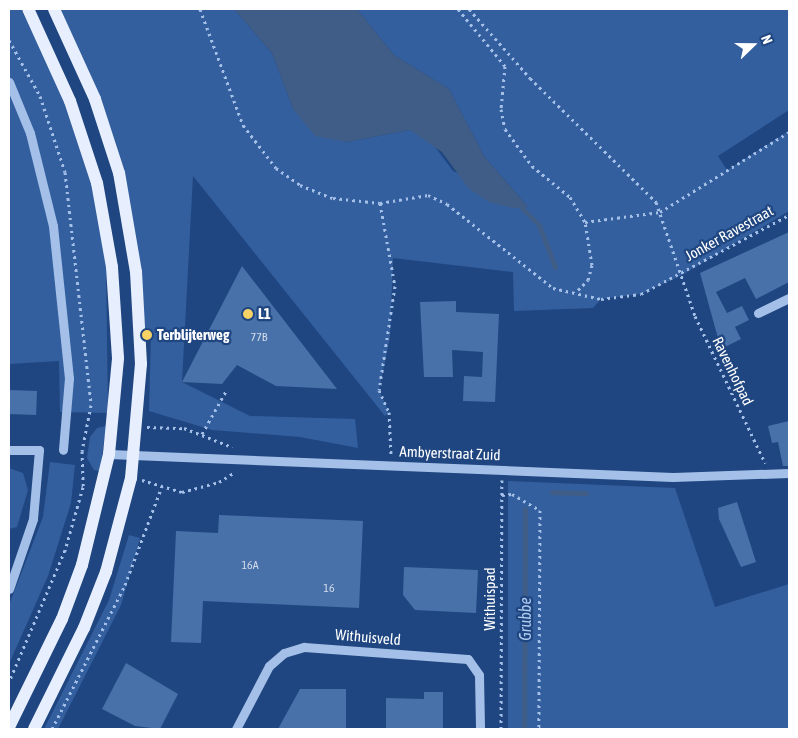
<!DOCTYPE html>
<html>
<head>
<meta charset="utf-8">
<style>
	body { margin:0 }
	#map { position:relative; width:798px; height:738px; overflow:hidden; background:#1f4680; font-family:"Asap Condensed",sans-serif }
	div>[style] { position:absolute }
	.green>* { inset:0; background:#335f9e }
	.water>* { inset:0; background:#405d88 }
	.stream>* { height:5px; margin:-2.5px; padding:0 2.5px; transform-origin:2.5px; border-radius:2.5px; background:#405d88 }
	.building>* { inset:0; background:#4870a9; transform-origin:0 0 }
	.path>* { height:3px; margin-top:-1.5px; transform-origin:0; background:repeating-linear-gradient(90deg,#a4c0e8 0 2.5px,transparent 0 6.5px) }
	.minor>* { height:9px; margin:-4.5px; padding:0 4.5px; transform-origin:4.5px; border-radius:4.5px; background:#a4c0e8 }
	.major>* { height:12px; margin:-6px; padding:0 6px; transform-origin:6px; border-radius:6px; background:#e7effe }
	.dots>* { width:14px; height:14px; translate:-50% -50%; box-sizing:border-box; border:2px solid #1f4680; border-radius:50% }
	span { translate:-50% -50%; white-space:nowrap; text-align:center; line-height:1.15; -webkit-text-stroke:4.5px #1f4680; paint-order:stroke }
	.number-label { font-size:12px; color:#d1dbea }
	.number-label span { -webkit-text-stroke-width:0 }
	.street-label { font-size:15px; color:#fff }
	.poi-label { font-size:15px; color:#fff; font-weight:700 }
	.left { translate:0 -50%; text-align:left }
	.water-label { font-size:16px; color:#b0cbf0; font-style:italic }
	.frame { position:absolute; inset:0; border:10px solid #fff; pointer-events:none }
	.north { position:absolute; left:728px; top:20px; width:50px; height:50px; -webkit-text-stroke:4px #1f4680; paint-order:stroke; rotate:68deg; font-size:14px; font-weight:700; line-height:20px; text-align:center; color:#fff }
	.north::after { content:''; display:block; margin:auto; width:18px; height:22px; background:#fff; clip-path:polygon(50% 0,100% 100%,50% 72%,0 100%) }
</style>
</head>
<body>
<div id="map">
	<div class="green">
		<div style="clip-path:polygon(9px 9px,21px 9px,61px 93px,91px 181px,106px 264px,108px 413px,60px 412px,59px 361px,9px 364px)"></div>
		<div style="clip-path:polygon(58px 9px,234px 9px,272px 53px,293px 109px,347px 142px,410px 130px,430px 140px,453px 171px,528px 207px,484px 156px,449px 89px,394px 55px,357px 9px,789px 9px,789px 110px,718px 156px,727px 170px,789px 131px,789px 211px,682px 275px,641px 294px,601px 299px,593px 308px,514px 311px,513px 272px,393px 258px,390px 337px,379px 390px,389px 412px,385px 416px,193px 176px,182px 382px,250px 416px,355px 419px,358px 448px,300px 437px,212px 430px,149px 411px,151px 332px,145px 330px,130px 208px)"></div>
		<div style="clip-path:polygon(106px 426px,100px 471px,94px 470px,87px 458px,90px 437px,97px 428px)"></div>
		<div style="clip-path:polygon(50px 462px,75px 465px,71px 503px,48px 576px,9px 664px,9px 605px,43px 517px)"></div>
		<div style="clip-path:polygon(9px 468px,23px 473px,28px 490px,17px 527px,9px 529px)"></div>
		<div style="clip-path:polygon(508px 481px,675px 488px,715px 607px,789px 584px,789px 729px,508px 729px)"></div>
		<div style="clip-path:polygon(129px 535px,140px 538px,121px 605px,58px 729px,44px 729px,109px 600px)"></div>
	</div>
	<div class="water">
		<div style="clip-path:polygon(234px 9px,357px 9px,394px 55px,449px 89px,484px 156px,528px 207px,512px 208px,489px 202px,469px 189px,442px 152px,410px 130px,347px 142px,315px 136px,293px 109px,272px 53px)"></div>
	</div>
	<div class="stream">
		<div style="left:519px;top:205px;width:28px;rotate:45deg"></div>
		<div style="left:539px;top:225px;width:45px;rotate:69.1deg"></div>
		<div style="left:552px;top:492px;width:34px;rotate:2deg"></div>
		<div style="left:524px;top:729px;width:220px;rotate:-89.7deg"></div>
	</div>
	<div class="building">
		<div style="clip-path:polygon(789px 232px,789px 282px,756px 299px,745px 278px,716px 292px,727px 313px,742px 306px,749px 320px,735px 327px,741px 339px,721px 349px,700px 273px)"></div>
		<div style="clip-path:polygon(242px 266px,337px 389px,276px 386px,237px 365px,222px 384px,182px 382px)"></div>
		<div style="clip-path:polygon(456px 301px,456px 312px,499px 314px,495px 402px,463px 401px,464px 376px,482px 377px,483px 352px,452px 350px,453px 377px,424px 377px,420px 302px)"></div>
		<div style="left:9px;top:390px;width:28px;height:24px;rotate:2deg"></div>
		<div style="clip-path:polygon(789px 421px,789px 466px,783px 466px,778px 442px,772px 443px,768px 426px)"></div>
		<div style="clip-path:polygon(737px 502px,756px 562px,741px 567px,719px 519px,718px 508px)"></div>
		<div style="clip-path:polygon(219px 515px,363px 521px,359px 608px,203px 601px,201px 643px,171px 642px,176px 531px,218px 533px)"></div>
		<div style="clip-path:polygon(404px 567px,478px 570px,476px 613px,415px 610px,403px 595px)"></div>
		<div style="clip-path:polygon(126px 663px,178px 694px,160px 729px,135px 726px,102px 709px)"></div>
		<div style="clip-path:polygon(300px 689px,346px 689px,346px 729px,278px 729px)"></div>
		<div style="clip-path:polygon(424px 692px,443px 692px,443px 729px,386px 729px,386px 698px,424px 699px)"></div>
	</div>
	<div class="path">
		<div style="left:200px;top:9px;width:124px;rotate:69.7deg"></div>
		<div style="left:243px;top:125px;width:54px;rotate:52.5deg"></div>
		<div style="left:276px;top:168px;width:29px;rotate:35deg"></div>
		<div style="left:300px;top:185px;width:35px;rotate:22deg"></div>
		<div style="left:333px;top:198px;width:47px;rotate:6.1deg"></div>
		<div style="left:380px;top:203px;width:49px;rotate:-9.5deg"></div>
		<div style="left:428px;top:195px;width:21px;rotate:25deg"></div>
		<div style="left:447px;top:204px;width:135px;rotate:38.4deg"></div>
		<div style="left:553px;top:288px;width:49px;rotate:12.9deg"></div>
		<div style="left:601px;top:299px;width:40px;rotate:-7.1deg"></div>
		<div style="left:641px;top:294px;width:168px;rotate:-28.1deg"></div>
		<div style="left:458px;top:9px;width:74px;rotate:50.5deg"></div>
		<div style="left:505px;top:66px;width:43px;rotate:95.3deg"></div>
		<div style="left:501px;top:109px;width:20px;rotate:79deg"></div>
		<div style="left:505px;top:129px;width:46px;rotate:53.9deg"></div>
		<div style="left:532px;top:166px;width:49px;rotate:39.2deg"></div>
		<div style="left:570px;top:197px;width:29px;rotate:59deg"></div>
		<div style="left:585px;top:222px;width:76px;rotate:-7.6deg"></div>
		<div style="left:660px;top:212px;width:152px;rotate:-31.8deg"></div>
		<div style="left:469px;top:9px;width:92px;rotate:48.5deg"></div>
		<div style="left:530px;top:78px;width:177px;rotate:44.5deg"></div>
		<div style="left:656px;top:202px;width:120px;rotate:71.1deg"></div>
		<div style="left:695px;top:316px;width:163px;rotate:64.5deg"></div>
		<div style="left:9px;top:40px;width:64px;rotate:61deg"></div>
		<div style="left:40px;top:96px;width:80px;rotate:71.8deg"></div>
		<div style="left:65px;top:172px;width:234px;rotate:83.6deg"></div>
		<div style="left:91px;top:405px;width:47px;rotate:101.1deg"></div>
		<div style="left:82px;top:451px;width:36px;rotate:88deg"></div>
		<div style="left:83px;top:487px;width:66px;rotate:105.9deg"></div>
		<div style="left:65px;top:550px;width:143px;rotate:113deg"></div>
		<div style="left:380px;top:203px;width:84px;rotate:79.8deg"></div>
		<div style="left:395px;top:286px;width:105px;rotate:98.7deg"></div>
		<div style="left:379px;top:390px;width:24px;rotate:66deg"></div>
		<div style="left:389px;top:412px;width:43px;rotate:87.3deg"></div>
		<div style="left:578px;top:290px;width:14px;rotate:-45deg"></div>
		<div style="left:588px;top:280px;width:16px;rotate:-75deg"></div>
		<div style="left:592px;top:265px;width:44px;rotate:-99.2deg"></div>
		<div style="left:147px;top:427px;width:37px;rotate:2deg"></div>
		<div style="left:184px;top:428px;width:52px;rotate:21.6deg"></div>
		<div style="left:202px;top:434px;width:49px;rotate:-60.8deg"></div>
		<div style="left:142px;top:480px;width:42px;rotate:16.7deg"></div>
		<div style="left:182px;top:492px;width:38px;rotate:-15deg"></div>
		<div style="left:219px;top:482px;width:19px;rotate:-32deg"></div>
		<div style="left:502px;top:495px;width:10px;rotate:-6deg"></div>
		<div style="left:512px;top:494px;width:32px;rotate:30deg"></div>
		<div style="left:540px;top:510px;width:219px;rotate:90.3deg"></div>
		<div style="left:52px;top:729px;width:161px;rotate:-63.1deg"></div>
		<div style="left:125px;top:585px;width:106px;rotate:-69.5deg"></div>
		<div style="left:501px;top:729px;width:249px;rotate:-89.8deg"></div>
	</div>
	<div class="minor">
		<div style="left:9px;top:82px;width:55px;rotate:67.6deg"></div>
		<div style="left:30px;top:133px;width:96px;rotate:76.1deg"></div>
		<div style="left:53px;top:226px;width:153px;rotate:84deg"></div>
		<div style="left:69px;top:378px;width:72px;rotate:94.8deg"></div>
		<div style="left:758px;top:313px;width:34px;rotate:-26deg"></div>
		<div style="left:9px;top:450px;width:30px"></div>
		<div style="left:39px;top:450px;width:69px;rotate:95deg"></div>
		<div style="left:33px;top:519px;width:74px;rotate:108.9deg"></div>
		<div style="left:109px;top:454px;width:564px;rotate:2.34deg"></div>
		<div style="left:673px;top:477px;width:116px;rotate:-2deg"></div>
		<div style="left:236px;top:729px;width:71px;rotate:-62.4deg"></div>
		<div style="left:269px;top:666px;width:20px;rotate:-41deg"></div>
		<div style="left:284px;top:653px;width:21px;rotate:-17deg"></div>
		<div style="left:304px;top:647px;width:164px;rotate:4.2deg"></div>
		<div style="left:468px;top:659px;width:19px;rotate:55deg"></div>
		<div style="left:479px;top:675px;width:54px;rotate:88.9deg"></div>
	</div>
	<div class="major">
		<div style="left:9px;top:727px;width:120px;rotate:-63.9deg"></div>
		<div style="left:62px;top:619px;width:58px;rotate:-69.7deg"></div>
		<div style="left:82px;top:565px;width:114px;rotate:-76.3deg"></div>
		<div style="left:109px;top:454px;width:96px;rotate:-84.6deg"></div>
		<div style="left:118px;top:358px;width:91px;rotate:-93.8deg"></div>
		<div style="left:112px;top:267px;width:85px;rotate:-100.1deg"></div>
		<div style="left:97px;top:183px;width:86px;rotate:-108.2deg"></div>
		<div style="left:70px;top:101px;width:101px;rotate:-114.5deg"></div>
		<div style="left:34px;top:729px;width:113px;rotate:-63.7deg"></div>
		<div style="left:84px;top:628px;width:60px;rotate:-68.6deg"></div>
		<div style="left:106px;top:572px;width:97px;rotate:-75.1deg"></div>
		<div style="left:131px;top:478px;width:114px;rotate:-85deg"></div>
		<div style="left:141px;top:364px;width:92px;rotate:-93.1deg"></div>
		<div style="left:136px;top:272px;width:100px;rotate:-99.7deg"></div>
		<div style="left:119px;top:173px;width:78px;rotate:-108deg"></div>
		<div style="left:95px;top:99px;width:99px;rotate:-114.5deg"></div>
	</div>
	<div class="dots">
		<div style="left:248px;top:314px;background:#f6d165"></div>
		<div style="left:147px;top:335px;background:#f6d165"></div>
	</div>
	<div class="number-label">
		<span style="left:259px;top:338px">77B</span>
		<span style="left:250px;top:566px">16A</span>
		<span style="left:329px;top:589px">16</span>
	</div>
	<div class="street-label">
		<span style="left:729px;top:233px;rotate:-29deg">Jonker Ravestraat</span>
		<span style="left:733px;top:371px;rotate:64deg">Ravenhofpad</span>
		<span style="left:450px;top:453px;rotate:2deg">Ambyerstraat Zuid</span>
		<span style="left:490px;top:599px;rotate:-90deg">Withuispad</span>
		<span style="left:368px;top:637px;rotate:5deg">Withuisveld</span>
	</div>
	<div class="poi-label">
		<span class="left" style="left:258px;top:314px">L1</span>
		<span class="left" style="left:157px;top:335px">Terblijterweg</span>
	</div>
	<div class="water-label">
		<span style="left:525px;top:619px;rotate:-90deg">Grubbe</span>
	</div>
	<div class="frame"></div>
	<div class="north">N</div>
</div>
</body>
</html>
